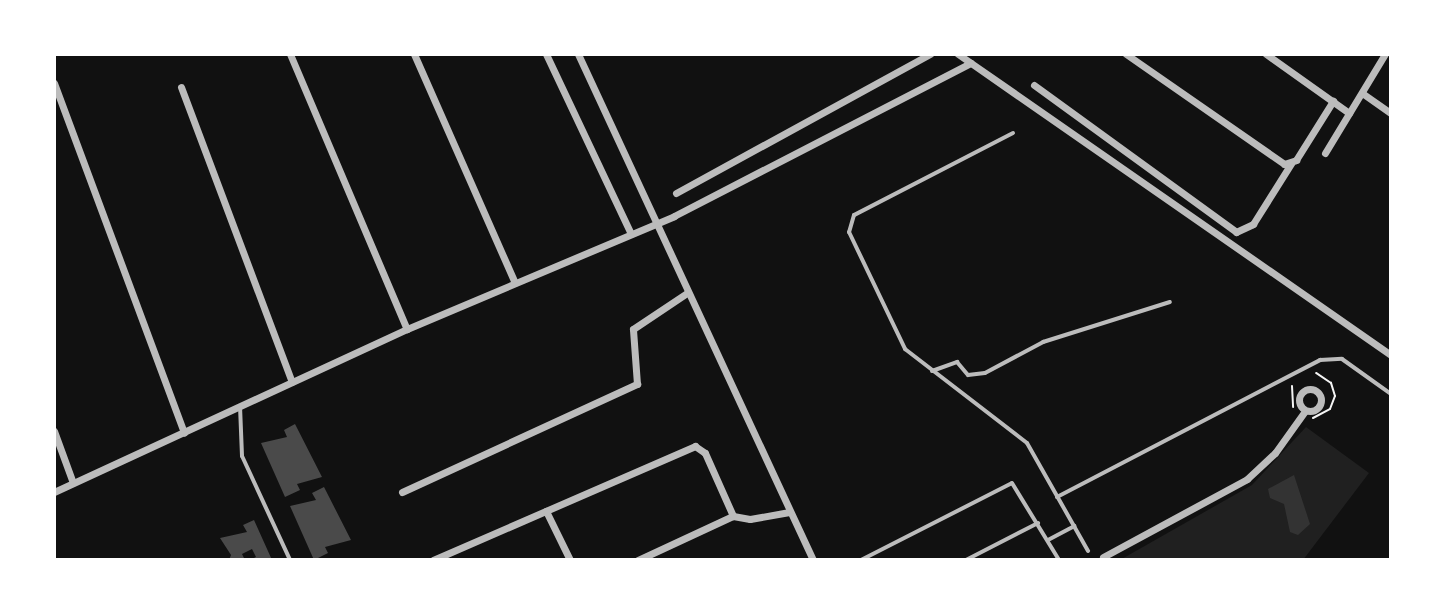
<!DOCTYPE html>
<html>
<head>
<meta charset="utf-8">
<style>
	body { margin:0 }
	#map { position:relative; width:1445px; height:614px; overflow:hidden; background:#111; font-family:Barlow,sans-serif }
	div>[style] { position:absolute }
	.green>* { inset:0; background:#202020 }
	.water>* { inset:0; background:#333 }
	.building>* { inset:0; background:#4a4a4a }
	.path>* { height:2px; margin:-1px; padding:0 1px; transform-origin:1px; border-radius:1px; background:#f5f5f5 }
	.service>* { height:4px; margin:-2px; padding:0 2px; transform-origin:2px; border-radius:2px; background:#bcbcbc }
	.minor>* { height:7px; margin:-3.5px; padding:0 3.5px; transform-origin:3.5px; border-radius:3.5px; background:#bcbcbc }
	.minor>.ring { margin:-3.5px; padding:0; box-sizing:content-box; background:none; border:7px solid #bcbcbc; border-radius:50% }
	span { translate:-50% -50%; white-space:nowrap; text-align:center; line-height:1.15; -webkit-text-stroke:7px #fff; paint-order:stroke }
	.frame { position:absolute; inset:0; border:56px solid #fff; pointer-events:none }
</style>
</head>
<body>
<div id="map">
	<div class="green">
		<div style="clip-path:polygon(1306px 427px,1369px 473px,1303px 560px,1120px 560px,1252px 485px)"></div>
	</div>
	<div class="water">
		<div style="clip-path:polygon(1294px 475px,1310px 524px,1298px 535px,1290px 532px,1284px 504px,1270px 498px,1268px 489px)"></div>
	</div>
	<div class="building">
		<div style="clip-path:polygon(295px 424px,322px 477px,297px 484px,300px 490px,285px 497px,261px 443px,287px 437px,284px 430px)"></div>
		<div style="clip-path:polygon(324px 487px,351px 540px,325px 547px,328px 553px,314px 560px,290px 506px,316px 500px,312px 493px)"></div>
		<div style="clip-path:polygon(254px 520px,272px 560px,250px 560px,256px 557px,252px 549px,242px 554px,245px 560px,229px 560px,231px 555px,220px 538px,247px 532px,243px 525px)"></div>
	</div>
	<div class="path">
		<div style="left:1292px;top:386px;width:21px;rotate:87deg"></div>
		<div style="left:1313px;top:418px;width:19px;rotate:-28deg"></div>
		<div style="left:1330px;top:409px;width:14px;rotate:-69deg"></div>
		<div style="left:1335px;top:396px;width:14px;rotate:-107deg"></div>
		<div style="left:1331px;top:383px;width:18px;rotate:-146deg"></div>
	</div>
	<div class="service">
		<div style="left:1013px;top:133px;width:179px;rotate:152.7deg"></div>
		<div style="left:854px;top:215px;width:18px;rotate:106deg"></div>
		<div style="left:849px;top:232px;width:130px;rotate:64.4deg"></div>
		<div style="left:905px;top:349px;width:154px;rotate:37.6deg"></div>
		<div style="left:1027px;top:443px;width:124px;rotate:60.5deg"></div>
		<div style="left:932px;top:371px;width:27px;rotate:-20deg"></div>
		<div style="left:957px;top:362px;width:17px;rotate:50deg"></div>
		<div style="left:968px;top:375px;width:17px;rotate:-7deg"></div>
		<div style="left:985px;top:373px;width:66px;rotate:-28.1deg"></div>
		<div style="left:1043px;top:342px;width:133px;rotate:-17.5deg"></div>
		<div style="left:240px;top:406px;width:50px;rotate:87.7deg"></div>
		<div style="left:242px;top:456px;width:115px;rotate:65.2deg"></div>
		<div style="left:1057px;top:497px;width:297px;rotate:-27.5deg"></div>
		<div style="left:1320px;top:360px;width:22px;rotate:-3deg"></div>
		<div style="left:1342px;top:359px;width:60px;rotate:35.5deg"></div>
		<div style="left:1048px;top:540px;width:30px;rotate:-28deg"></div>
		<div style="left:861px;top:560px;width:169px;rotate:-27deg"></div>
		<div style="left:1012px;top:483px;width:90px;rotate:58.6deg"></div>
		<div style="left:966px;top:560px;width:81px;rotate:-27.2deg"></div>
	</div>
	<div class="minor">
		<div style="left:290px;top:54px;width:299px;rotate:67deg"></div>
		<div style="left:414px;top:54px;width:250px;rotate:66.2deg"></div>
		<div style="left:546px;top:54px;width:199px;rotate:64.7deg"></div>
		<div style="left:578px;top:54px;width:558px;rotate:65.09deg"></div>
		<div style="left:958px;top:54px;width:527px;rotate:34.81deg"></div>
		<div style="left:1126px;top:54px;width:193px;rotate:34.8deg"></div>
		<div style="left:1284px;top:164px;width:13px;rotate:-18deg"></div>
		<div style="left:1296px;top:160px;width:70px;rotate:-57.9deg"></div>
		<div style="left:1266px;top:54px;width:102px;rotate:35.4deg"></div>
		<div style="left:54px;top:83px;width:373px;rotate:69.6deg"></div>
		<div style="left:1034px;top:85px;width:250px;rotate:36deg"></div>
		<div style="left:1236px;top:232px;width:19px;rotate:-25deg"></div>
		<div style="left:1253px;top:224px;width:73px;rotate:-57.8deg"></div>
		<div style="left:181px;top:87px;width:315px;rotate:69.4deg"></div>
		<div style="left:1362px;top:93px;width:35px;rotate:35deg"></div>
		<div style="left:1325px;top:153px;width:116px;rotate:-58.8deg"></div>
		<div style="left:676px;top:193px;width:290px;rotate:-28.7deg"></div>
		<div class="ring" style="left:1299px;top:389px;width:15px;height:15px"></div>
		<div style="left:54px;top:431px;width:55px;rotate:69.9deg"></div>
		<div style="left:54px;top:492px;width:389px;rotate:-24.8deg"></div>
		<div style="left:407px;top:329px;width:290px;rotate:-22.9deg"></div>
		<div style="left:674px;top:216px;width:334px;rotate:-27.3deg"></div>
		<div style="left:402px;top:492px;width:259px;rotate:-24.7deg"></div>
		<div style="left:637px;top:384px;width:55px;rotate:-94.2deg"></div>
		<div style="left:633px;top:329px;width:65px;rotate:-33.7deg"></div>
		<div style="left:546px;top:511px;width:55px;rotate:63.9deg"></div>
		<div style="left:1103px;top:557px;width:164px;rotate:-28.4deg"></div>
		<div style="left:1247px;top:479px;width:38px;rotate:-43deg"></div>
		<div style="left:1275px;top:453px;width:52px;rotate:-54.5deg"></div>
		<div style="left:433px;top:560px;width:286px;rotate:-23.5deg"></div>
		<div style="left:695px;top:446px;width:12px;rotate:35deg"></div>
		<div style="left:705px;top:453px;width:69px;rotate:66deg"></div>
		<div style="left:638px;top:560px;width:105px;rotate:-24.9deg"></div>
		<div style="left:733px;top:516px;width:17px;rotate:10deg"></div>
		<div style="left:750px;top:519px;width:40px;rotate:-10deg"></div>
	</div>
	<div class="frame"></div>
</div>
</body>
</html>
